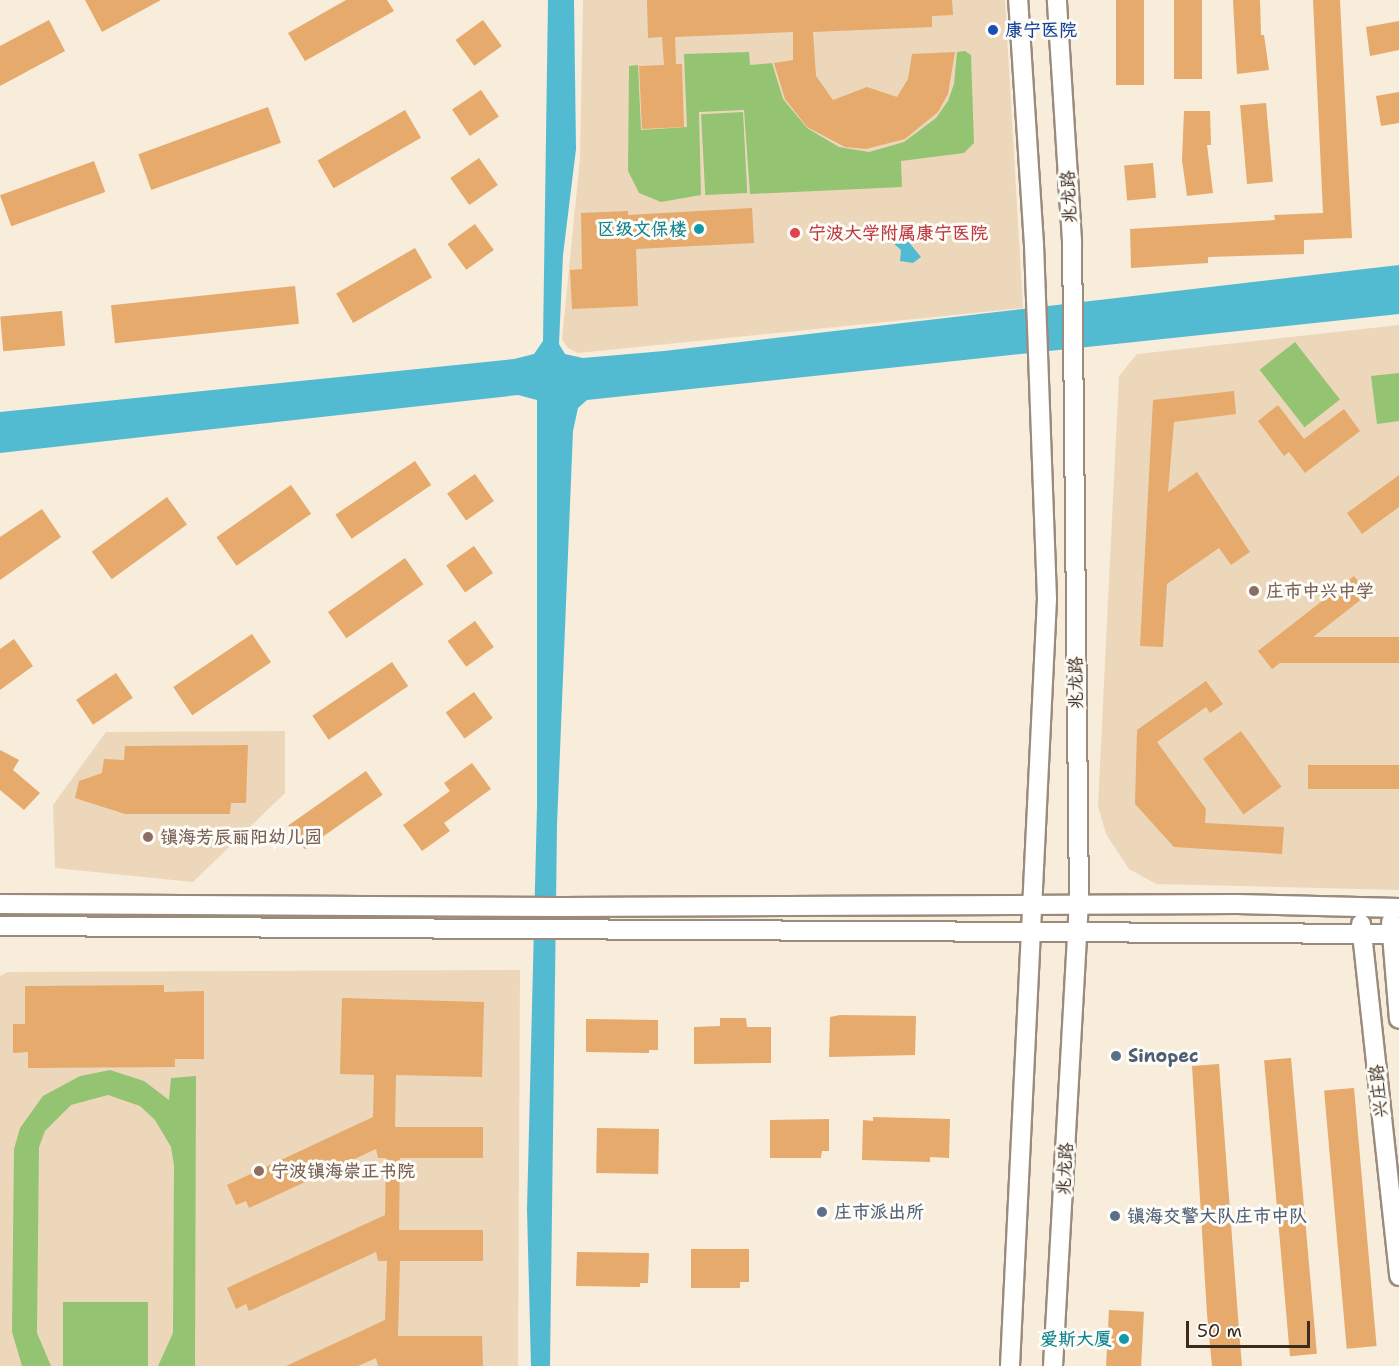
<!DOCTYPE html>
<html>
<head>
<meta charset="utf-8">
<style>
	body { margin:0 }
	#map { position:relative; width:1399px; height:1366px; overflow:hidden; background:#f8ecdb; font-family:"Shantell Sans","LXGW WenKai TC",sans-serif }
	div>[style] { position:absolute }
	.built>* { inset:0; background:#edd7bb }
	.green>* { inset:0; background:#94c372; transform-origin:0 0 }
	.water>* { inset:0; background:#53bbd1 }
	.building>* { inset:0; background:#e5aa6c; transform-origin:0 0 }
	.roads { filter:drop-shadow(2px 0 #9a8b7c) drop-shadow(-2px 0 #9a8b7c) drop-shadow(0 2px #9a8b7c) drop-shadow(0 -2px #9a8b7c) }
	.secondary>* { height:18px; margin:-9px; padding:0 9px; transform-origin:9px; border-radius:9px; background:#fff }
	.dots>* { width:16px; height:16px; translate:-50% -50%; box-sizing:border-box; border:3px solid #fdfcf7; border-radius:50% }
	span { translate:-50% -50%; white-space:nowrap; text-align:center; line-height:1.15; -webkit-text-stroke:6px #fdfcf7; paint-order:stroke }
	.transit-label { font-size:18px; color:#164399; font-weight:700 }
	.left { translate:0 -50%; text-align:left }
	.street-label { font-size:18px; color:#3b2a1e }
	.culture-label { font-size:18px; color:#0d838f; font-weight:700 }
	.right { translate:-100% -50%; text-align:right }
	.health-label { font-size:18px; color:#be3a42; font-weight:700 }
	.education-label { font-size:18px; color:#785e54; font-weight:700 }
	.service-label { font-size:18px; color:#4e5e75; font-weight:700 }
	.scale { position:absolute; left:1186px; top:1321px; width:124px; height:27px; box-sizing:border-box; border:3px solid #3b2a1e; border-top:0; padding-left:8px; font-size:18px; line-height:21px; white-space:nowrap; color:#3b2a1e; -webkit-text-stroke:4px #fdfcf7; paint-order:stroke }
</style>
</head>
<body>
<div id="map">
	<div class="built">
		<div style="clip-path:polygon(583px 0,1005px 0,1023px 308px,578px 353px,568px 348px,562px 339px,580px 158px)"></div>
		<div style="clip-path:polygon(1399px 325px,1399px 890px,1156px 884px,1129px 869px,1106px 834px,1098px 806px,1119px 376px,1137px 354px)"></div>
		<div style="clip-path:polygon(285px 731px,285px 793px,193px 882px,55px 868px,53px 805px,106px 732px)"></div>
		<div style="clip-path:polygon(520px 970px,518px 1366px,0 1366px,0 976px,8px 972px)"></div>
	</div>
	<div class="green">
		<div style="clip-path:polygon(965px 51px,971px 55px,974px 143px,964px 153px,901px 161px,902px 187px,750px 194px,744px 110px,699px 112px,701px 195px,661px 202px,639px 193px,628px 171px,629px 66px,638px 65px,641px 130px,687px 127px,684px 54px,749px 52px,750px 65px,772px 63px,783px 99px,807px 128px,839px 147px,869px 152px,904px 142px,936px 118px,948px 101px,954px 84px,957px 52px)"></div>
		<div style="left:743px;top:112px;width:81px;height:42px;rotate:87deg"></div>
		<div style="left:1295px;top:342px;width:73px;height:45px;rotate:52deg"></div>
		<div style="clip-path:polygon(1399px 373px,1399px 421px,1377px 424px,1371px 376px)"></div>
		<div style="clip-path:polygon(110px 1070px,144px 1081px,169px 1100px,171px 1078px,196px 1076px,195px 1366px,158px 1366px,173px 1333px,174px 1165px,171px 1147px,155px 1120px,140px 1106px,108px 1095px,71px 1105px,45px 1131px,39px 1147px,37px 1333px,51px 1366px,22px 1366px,12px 1332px,14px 1149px,20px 1128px,43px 1096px,80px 1076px)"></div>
		<div style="left:148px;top:1302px;width:64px;height:85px;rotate:90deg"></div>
	</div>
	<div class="water">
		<div style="clip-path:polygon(548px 0,574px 0,576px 149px,563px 255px,559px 344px,565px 354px,583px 358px,664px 351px,1399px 265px,1399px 314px,587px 400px,578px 408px,573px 431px,557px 825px,550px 1366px,531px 1366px,527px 1209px,537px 806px,537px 400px,518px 395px,0 453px,0 412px,514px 359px,534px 354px,543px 341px)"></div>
		<div style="clip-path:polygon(899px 223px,908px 228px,907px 240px,921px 257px,913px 263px,900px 261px,901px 250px,886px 237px)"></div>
	</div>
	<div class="building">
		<div style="clip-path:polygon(85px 0,161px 0,102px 32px)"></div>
		<div style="clip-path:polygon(346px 0,387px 0,394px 11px,305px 61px,288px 33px)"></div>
		<div style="clip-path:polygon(647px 0,952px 0,953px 15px,932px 16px,932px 27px,813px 32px,816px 76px,833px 100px,867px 87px,897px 97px,908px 79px,912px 54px,955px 52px,948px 94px,938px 112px,905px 139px,866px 149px,845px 147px,807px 127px,785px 99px,774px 63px,793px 60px,793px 32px,675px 37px,676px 64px,682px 64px,684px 127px,642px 129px,639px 66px,664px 65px,662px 37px,648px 38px)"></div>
		<div style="left:1116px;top:0;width:28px;height:85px"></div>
		<div style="left:1174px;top:0;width:28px;height:79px"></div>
		<div style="clip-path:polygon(1233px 0,1260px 0,1261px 35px,1264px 35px,1269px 70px,1237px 74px)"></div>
		<div style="clip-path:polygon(1313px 0,1340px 0,1352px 238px,1304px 240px,1304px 254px,1208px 257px,1208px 263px,1131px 268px,1130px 229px,1275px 220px,1274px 215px,1323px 213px)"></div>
		<div style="clip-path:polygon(49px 20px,65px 51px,0 86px,0 46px)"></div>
		<div style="left:483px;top:20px;width:32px;height:34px;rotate:54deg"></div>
		<div style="clip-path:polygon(1399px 21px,1399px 50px,1370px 56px,1366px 27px)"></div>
		<div style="left:481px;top:90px;width:32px;height:35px;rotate:56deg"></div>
		<div style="clip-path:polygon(1399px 92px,1399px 123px,1381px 126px,1376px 96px)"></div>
		<div style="left:1266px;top:103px;width:79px;height:26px;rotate:85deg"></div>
		<div style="left:268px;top:107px;width:38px;height:138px;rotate:70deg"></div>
		<div style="left:405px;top:110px;width:32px;height:101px;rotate:60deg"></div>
		<div style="clip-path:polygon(1184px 111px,1210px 111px,1211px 145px,1207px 145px,1213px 193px,1187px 196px,1182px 160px)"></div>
		<div style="left:479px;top:158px;width:33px;height:35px;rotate:55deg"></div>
		<div style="left:94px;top:161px;width:33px;height:100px;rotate:70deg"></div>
		<div style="left:1153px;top:163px;width:35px;height:29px;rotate:85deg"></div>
		<div style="clip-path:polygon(752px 208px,754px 243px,636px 249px,638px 306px,572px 309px,570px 270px,582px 269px,581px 213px,628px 211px,628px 215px)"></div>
		<div style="left:475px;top:224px;width:32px;height:34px;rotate:54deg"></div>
		<div style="left:415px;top:248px;width:34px;height:91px;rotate:60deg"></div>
		<div style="left:295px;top:286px;width:38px;height:185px;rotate:84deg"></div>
		<div style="left:62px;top:311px;width:35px;height:62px;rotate:85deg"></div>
		<div style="clip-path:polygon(1234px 391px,1236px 414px,1174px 422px,1168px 492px,1197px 472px,1250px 552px,1231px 565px,1219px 548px,1167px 584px,1163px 647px,1140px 646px,1153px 400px)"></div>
		<div style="clip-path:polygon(1278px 405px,1304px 439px,1344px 409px,1360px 431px,1305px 473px,1289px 452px,1284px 456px,1258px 421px)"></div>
		<div style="left:415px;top:461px;width:29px;height:96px;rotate:56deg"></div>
		<div style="left:475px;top:474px;width:33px;height:34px;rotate:55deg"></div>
		<div style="clip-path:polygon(1399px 475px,1399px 507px,1362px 534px,1347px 513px)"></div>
		<div style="left:291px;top:485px;width:35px;height:91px;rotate:55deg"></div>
		<div style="left:167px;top:497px;width:34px;height:93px;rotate:54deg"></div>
		<div style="clip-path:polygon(42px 509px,61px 537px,0 580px,0 537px)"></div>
		<div style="left:474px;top:546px;width:33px;height:34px;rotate:55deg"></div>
		<div style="left:405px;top:558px;width:32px;height:94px;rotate:55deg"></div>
		<div style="left:1354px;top:576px;width:23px;height:122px;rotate:52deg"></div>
		<div style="left:475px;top:621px;width:32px;height:34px;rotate:54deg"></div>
		<div style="left:252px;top:634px;width:34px;height:95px;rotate:56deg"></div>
		<div style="left:1399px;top:637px;width:26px;height:122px;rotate:90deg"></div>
		<div style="clip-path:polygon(14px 639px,33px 666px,0 690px,0 649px)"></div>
		<div style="left:392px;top:662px;width:29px;height:96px;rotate:56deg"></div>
		<div style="left:116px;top:673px;width:30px;height:48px;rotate:56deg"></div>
		<div style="clip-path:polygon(1206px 681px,1223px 704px,1210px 713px,1206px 707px,1157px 742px,1206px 809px,1205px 823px,1284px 827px,1282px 854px,1174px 847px,1135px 804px,1137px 730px)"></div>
		<div style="left:474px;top:692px;width:32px;height:35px;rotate:54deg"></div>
		<div style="left:1241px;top:731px;width:69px;height:47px;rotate:54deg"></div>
		<div style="clip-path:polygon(248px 745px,246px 803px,231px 803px,230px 814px,125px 814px,75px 798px,79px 781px,102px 773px,104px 759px,124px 760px,125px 746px)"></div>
		<div style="clip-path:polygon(0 750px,19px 760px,13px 770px,40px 793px,24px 810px,0 790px)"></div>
		<div style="clip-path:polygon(472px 763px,491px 789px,444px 823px,450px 831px,422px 851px,403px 825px,450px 791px,444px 783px)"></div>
		<div style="left:1308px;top:765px;width:91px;height:24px"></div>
		<div style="left:366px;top:771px;width:29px;height:95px;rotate:55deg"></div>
		<div style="clip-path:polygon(164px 985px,164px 992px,204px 991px,204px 1059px,175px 1059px,175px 1067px,28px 1068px,28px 1052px,13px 1053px,13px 1024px,25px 1024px,25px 986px)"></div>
		<div style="clip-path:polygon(342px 998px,484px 1002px,482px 1077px,396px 1075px,395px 1127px,483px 1127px,483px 1158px,400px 1158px,399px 1230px,483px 1230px,483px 1261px,400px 1261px,398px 1336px,482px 1336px,483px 1366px,378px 1366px,376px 1358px,358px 1366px,286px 1366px,385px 1320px,387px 1261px,378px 1261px,376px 1252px,249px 1311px,246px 1304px,236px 1309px,227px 1288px,385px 1215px,386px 1158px,378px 1158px,376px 1149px,249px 1208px,246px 1201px,236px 1205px,227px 1185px,373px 1117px,374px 1075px,340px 1074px)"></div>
		<div style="clip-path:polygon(840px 1015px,916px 1016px,915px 1055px,829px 1057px,830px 1017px)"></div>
		<div style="clip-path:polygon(720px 1018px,746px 1018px,747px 1027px,771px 1027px,771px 1063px,694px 1064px,694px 1027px,720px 1026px)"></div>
		<div style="clip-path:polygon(586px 1019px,658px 1020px,658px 1050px,649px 1050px,649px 1053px,586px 1052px)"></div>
		<div style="left:1291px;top:1058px;width:297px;height:27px;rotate:85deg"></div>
		<div style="clip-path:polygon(1219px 1064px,1239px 1330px,1242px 1366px,1212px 1366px,1207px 1314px,1192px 1066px)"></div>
		<div style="left:1354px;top:1088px;width:259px;height:30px;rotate:85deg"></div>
		<div style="clip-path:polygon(873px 1117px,950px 1119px,949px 1158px,930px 1157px,930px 1162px,862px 1160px,863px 1120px,873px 1121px)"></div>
		<div style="clip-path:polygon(829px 1119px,829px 1151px,822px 1151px,821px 1158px,770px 1158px,770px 1120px)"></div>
		<div style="left:597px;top:1128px;width:62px;height:45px;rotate:1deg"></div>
		<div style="clip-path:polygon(691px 1249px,749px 1249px,749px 1282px,740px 1282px,740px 1288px,691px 1288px)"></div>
		<div style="clip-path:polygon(577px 1252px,649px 1253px,648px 1283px,640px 1283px,640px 1287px,576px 1286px)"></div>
		<div style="left:1109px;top:1310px;width:35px;height:56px;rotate:3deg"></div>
	</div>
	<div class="roads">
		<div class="secondary">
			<div style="left:0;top:904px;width:562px;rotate:0.31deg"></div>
			<div style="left:562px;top:907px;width:675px;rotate:-0.25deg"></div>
			<div style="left:1237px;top:904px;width:162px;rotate:1.4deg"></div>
			<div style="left:1391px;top:922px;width:97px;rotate:85.3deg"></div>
			<div style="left:1361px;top:924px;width:354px;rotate:83.8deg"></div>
			<div style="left:0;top:926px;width:1399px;rotate:0.33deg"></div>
			<div style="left:1010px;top:1366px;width:768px;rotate:-87.24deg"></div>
			<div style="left:1047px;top:599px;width:354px;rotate:-92.1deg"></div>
			<div style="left:1034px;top:245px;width:246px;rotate:-93.7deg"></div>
			<div style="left:1053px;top:1366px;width:463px;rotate:-86.8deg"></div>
			<div style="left:1079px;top:904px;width:663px;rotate:-90.6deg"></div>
			<div style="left:1072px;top:241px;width:241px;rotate:-93.6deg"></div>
		</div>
	</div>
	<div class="dots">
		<div style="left:993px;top:30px;background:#1a4fb4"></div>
		<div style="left:699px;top:229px;background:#0f9aa8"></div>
		<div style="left:795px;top:233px;background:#e0444e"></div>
		<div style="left:1254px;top:591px;background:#8d6e63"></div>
		<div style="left:148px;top:837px;background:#8d6e63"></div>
		<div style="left:1116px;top:1056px;background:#5c6f8a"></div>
		<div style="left:259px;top:1171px;background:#8d6e63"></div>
		<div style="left:822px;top:1212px;background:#5c6f8a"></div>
		<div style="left:1115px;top:1216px;background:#5c6f8a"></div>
		<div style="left:1124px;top:1339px;background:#0f9aa8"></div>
	</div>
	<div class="transit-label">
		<span class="left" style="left:1005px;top:30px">康宁医院</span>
	</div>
	<div class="street-label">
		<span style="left:1069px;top:197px;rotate:-93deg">兆龙路</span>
		<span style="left:1076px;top:683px;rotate:-91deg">兆龙路</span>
		<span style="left:1379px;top:1091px;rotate:-96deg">兴庄路</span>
		<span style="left:1065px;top:1169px;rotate:-87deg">兆龙路</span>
	</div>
	<div class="culture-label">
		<span class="right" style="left:687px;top:229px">区级文保楼</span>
		<span class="right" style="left:1112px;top:1339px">爱斯大厦</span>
	</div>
	<div class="health-label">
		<span class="left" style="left:808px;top:233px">宁波大学附属康宁医院</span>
	</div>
	<div class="education-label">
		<span class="left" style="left:1266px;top:591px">庄市中兴中学</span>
		<span class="left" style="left:160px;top:837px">镇海芳辰丽阳幼儿园</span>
		<span class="left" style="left:271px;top:1171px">宁波镇海崇正书院</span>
	</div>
	<div class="service-label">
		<span class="left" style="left:1128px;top:1056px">Sinopec</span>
		<span class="left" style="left:834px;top:1212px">庄市派出所</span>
		<span class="left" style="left:1127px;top:1216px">镇海交警大队庄市中队</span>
	</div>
	<div class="scale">50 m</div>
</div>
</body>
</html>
